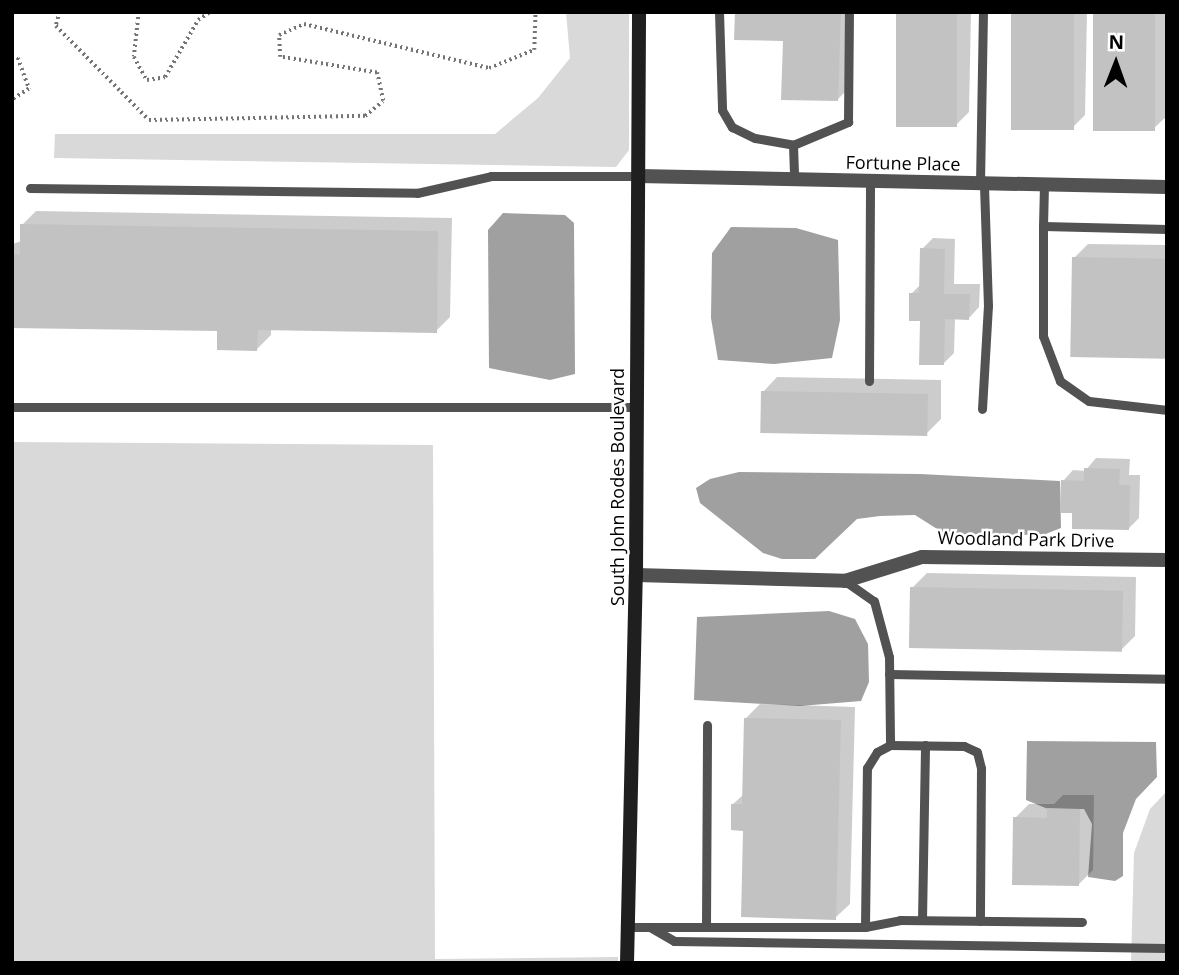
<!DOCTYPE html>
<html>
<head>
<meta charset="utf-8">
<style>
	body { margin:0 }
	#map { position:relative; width:1179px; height:975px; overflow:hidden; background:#fff; font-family:"Open Sans",sans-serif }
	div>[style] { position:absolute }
	.green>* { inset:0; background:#d9d9d9 }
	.water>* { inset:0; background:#a0a0a0 }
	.shadow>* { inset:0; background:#0003 }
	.building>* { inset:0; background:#c2c2c2; transform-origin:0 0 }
	.path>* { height:3.5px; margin-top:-1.75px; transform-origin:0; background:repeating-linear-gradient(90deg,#747474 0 2px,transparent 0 5.5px) }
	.service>* { height:9px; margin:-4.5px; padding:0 4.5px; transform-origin:4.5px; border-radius:4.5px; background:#525252 }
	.minor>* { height:14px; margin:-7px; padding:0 7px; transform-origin:7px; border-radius:7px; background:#525252 }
	.secondary>* { height:14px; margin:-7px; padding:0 7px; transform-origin:7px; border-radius:7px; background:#1f1f1f }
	span { translate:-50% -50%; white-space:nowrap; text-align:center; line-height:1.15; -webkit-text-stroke:5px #fff; paint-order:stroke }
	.street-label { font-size:18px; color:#000 }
	.frame { position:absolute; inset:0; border:14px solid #000; pointer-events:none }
	.north { position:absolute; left:1081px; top:28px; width:70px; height:70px; -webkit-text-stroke:5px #fff; paint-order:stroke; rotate:1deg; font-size:19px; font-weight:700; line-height:28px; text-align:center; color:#000 }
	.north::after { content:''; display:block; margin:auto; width:24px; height:32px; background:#000; clip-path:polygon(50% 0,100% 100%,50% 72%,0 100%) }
</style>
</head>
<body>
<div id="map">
	<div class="green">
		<div style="clip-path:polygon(566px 12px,629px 12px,629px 150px,616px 167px,54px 158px,55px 134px,495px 134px,538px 98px,570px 58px)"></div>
		<div style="clip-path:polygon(12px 442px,433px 445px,435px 959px,618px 957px,618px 963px,12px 963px)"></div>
		<div style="clip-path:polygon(1167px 791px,1167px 963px,1131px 963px,1134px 853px,1150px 809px)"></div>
	</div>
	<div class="water">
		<div style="clip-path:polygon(503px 213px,565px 215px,574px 223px,575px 374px,550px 380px,489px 368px,488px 230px)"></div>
		<div style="clip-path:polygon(731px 227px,796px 228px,838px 240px,840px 320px,832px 358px,774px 364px,718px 360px,711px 318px,712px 253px)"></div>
		<div style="clip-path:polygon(739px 472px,920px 474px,1060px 481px,1061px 528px,1043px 535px,945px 534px,915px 515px,880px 516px,857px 519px,815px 559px,782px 559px,763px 553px,700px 503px,696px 488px,710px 479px)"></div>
		<div style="clip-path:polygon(829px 611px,855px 619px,868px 644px,869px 682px,861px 701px,800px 706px,694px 700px,697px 617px)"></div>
		<div style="clip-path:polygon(1027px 741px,1156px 742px,1157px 777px,1136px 799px,1123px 833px,1123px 876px,1115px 881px,1088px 877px,1092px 824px,1084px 809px,1048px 809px,1026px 800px)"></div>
	</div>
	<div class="shadow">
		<div style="clip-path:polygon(736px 12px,854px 12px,852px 85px,838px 99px,784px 40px)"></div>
		<div style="clip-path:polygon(898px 12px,971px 12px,969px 112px,955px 126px)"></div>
		<div style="clip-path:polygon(1013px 12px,1087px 12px,1085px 115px,1071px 129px)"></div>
		<div style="clip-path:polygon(1095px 12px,1167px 12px,1167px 116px,1152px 130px)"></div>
		<div style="clip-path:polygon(36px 211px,452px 218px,450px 317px,436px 331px,271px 328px,271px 335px,257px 349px,219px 329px,12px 326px,12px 244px,22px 241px,22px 225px)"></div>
		<div style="clip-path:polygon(933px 238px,955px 239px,954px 284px,980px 284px,979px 307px,969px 318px,955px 318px,954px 353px,943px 364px,911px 294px,921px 284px,922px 249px)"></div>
		<div style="clip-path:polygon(1088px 244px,1167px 245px,1167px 357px,1074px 258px)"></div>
		<div style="clip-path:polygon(777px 377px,941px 380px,941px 419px,926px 434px,763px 392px)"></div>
		<div style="clip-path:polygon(1096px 458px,1130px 459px,1129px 475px,1140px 475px,1139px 518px,1129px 528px,1074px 511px,1063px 481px,1073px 470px,1085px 471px)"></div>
		<div style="clip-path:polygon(927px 573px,1136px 577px,1135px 636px,1121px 650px,912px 588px)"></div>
		<div style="clip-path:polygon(760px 704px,855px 707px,850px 904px,835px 918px,745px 829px,733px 804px,744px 794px,746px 718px)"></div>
		<div style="clip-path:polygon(1063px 795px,1094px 795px,1093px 870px,1078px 885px,1015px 818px,1029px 804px,1054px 804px)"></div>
	</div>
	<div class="building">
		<div style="clip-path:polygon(735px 12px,841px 12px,838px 101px,781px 100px,783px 41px,734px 40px)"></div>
		<div style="left:896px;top:12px;width:61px;height:115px"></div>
		<div style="left:1011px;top:12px;width:63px;height:118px"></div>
		<div style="left:1093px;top:12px;width:62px;height:119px"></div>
		<div style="clip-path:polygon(20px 224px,438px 231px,437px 333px,258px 330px,257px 351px,217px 350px,217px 331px,12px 328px,12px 254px,20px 255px)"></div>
		<div style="clip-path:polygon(920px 248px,945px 249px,944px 294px,970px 294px,969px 320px,945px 319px,944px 365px,919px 365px,920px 321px,909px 321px,909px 293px,919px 293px)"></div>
		<div style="left:1072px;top:257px;width:95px;height:100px;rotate:1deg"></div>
		<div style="left:761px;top:391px;width:167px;height:42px;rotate:1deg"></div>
		<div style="clip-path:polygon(1084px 468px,1120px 469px,1119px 485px,1130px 485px,1129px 530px,1072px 529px,1072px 513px,1060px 513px,1061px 480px,1084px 481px)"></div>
		<div style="left:910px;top:587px;width:213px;height:61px;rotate:1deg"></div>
		<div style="clip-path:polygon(744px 718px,841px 720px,836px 920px,741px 917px,743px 831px,731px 830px,731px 804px,742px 804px)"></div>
		<div style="clip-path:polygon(1047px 808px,1080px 809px,1079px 886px,1012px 885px,1013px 817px,1047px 818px)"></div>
	</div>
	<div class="path">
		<div style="left:60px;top:12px;width:15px;rotate:106deg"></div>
		<div style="left:56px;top:26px;width:132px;rotate:45.3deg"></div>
		<div style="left:149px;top:120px;width:216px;rotate:-1.1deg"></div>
		<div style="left:365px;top:116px;width:23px;rotate:-40deg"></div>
		<div style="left:383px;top:101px;width:29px;rotate:-102deg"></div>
		<div style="left:377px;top:73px;width:98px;rotate:-170.6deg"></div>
		<div style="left:280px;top:57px;width:22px;rotate:-93deg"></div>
		<div style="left:279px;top:35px;width:27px;rotate:-24deg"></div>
		<div style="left:304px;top:24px;width:190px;rotate:13.4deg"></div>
		<div style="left:489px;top:68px;width:48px;rotate:-21.8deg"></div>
		<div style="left:534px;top:50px;width:38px;rotate:-88deg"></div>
		<div style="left:139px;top:12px;width:45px;rotate:96.3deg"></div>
		<div style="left:134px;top:57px;width:26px;rotate:61deg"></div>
		<div style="left:147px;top:80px;width:18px;rotate:-9deg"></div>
		<div style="left:165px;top:77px;width:66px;rotate:-59.9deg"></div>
		<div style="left:198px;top:20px;width:14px;rotate:-34deg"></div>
		<div style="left:12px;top:57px;width:6px;rotate:9deg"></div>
		<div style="left:18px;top:58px;width:33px;rotate:70deg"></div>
		<div style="left:29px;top:89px;width:20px;rotate:147deg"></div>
	</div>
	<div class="service">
		<div style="left:719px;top:12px;width:98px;rotate:88.2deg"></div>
		<div style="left:722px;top:110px;width:20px;rotate:60deg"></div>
		<div style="left:732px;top:127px;width:25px;rotate:26deg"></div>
		<div style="left:755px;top:138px;width:39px;rotate:10deg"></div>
		<div style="left:793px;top:145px;width:60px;rotate:-22.7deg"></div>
		<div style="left:848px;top:122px;width:110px;rotate:-89.5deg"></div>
		<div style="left:793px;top:145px;width:34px;rotate:88deg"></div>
		<div style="left:980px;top:183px;width:171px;rotate:-89deg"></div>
		<div style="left:1044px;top:185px;width:41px;rotate:91.4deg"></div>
		<div style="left:1043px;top:226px;width:124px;rotate:1.4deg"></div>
		<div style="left:30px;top:188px;width:387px;rotate:0.7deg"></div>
		<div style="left:417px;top:193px;width:76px;rotate:-12.9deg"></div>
		<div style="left:491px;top:176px;width:147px"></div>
		<div style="left:1043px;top:226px;width:110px;rotate:90deg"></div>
		<div style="left:1043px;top:336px;width:48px;rotate:69.3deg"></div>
		<div style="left:1060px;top:381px;width:35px;rotate:35deg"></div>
		<div style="left:1089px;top:401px;width:79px;rotate:6.6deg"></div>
		<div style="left:869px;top:381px;width:200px;rotate:-89.7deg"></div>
		<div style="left:12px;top:407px;width:625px"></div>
		<div style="left:982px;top:409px;width:103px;rotate:-86.7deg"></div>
		<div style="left:988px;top:306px;width:122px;rotate:-91.9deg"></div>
		<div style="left:845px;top:581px;width:35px;rotate:35deg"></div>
		<div style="left:874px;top:601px;width:58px;rotate:75deg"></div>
		<div style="left:889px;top:657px;width:88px;rotate:89.3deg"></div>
		<div style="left:889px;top:674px;width:278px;rotate:1deg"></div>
		<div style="left:922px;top:920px;width:175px;rotate:-89deg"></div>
		<div style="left:628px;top:927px;width:237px"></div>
		<div style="left:865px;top:927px;width:36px;rotate:-11deg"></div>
		<div style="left:900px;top:920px;width:182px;rotate:0.6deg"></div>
		<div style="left:650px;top:927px;width:28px;rotate:30deg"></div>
		<div style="left:674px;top:941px;width:493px;rotate:0.8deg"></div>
		<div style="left:706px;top:927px;width:202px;rotate:-89.7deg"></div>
		<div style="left:865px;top:927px;width:159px;rotate:-89.3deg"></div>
		<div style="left:867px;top:768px;width:19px;rotate:-58deg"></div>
		<div style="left:877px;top:752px;width:15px;rotate:-28deg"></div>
		<div style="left:890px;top:745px;width:74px;rotate:0.8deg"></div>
		<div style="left:964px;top:746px;width:14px;rotate:25deg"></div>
		<div style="left:977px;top:752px;width:16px;rotate:76deg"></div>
		<div style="left:981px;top:768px;width:153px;rotate:90.4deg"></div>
	</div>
	<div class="minor">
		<div style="left:638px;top:176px;width:529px;rotate:1.19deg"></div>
		<div style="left:636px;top:575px;width:209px;rotate:1.6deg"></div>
		<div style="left:845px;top:581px;width:81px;rotate:-17.3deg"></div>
		<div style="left:922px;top:557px;width:245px;rotate:0.7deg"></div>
	</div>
	<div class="secondary">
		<div style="left:627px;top:963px;width:388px;rotate:-88.7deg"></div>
		<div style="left:636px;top:575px;width:563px;rotate:-89.69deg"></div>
	</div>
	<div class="street-label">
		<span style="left:903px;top:163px;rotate:1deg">Fortune Place</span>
		<span style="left:617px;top:487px;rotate:-90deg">South John Rodes Boulevard</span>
		<span style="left:1026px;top:539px;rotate:1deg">Woodland Park Drive</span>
	</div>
	<div class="frame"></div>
	<div class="north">N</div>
</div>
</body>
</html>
